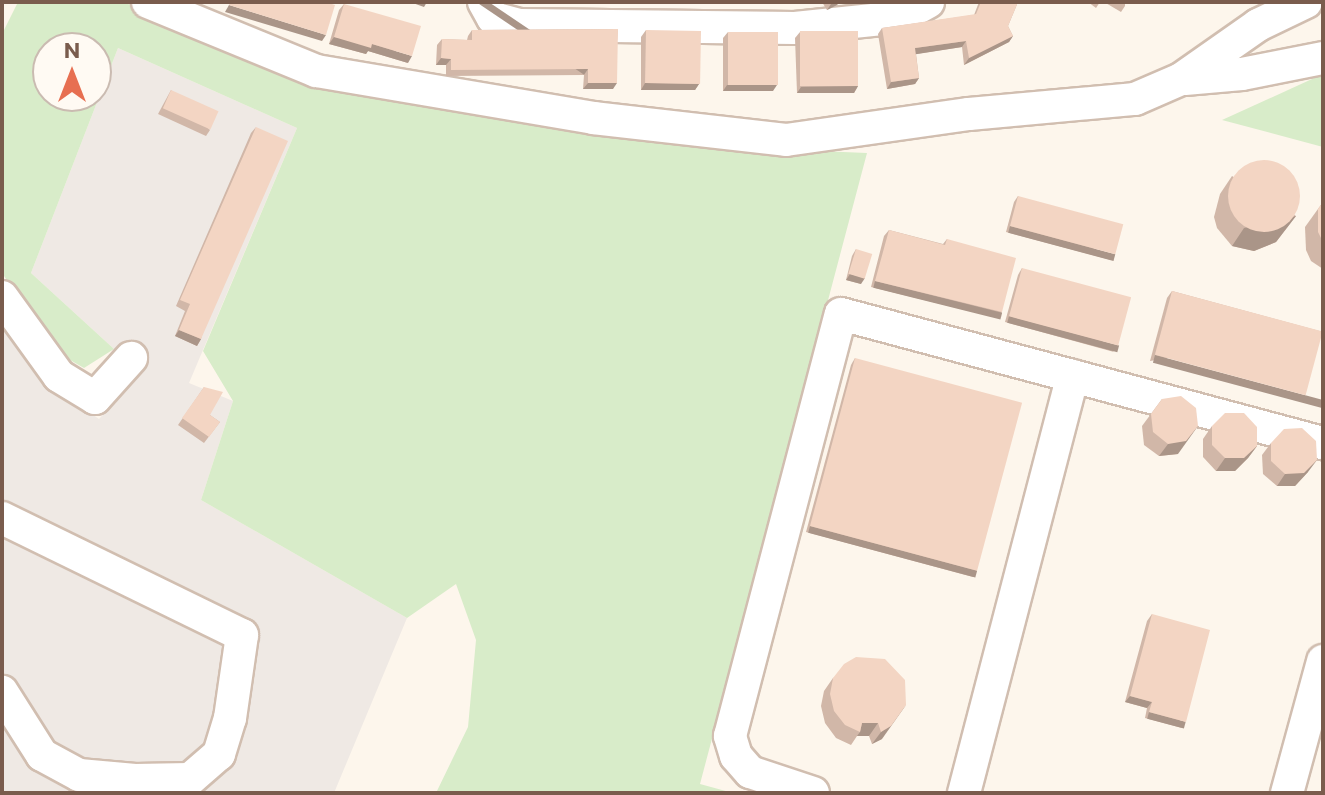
<!DOCTYPE html>
<html>
<head>
<meta charset="utf-8">
<style>
	body { margin:0 }
	#map { position:relative; width:1325px; height:795px; overflow:hidden; background:#fdf6ec; font-family:Commissioner,sans-serif }
	div>[style] { position:absolute }
	.industrial>* { inset:0; background:#efe9e4 }
	.green>* { inset:0; background:#d8ecc9 }
	.roads { filter:drop-shadow(2px 0 #d1beb0) drop-shadow(-2px 0 #d1beb0) drop-shadow(0 2px #d1beb0) drop-shadow(0 -2px #d1beb0) }
	.minor>* { height:32px; margin:-16px; padding:0 16px; transform-origin:16px; border-radius:16px; background:#fff }
	.wall>* { inset:0; background:#d1b7a8 }
	.shaded-wall>* { inset:0; background:#aa9588; transform-origin:0 0 }
	.building>* { inset:0; background:#f3d5c3; transform-origin:0 0 }
	.round { border-radius:50% }
	span { translate:-50% -50%; white-space:nowrap; text-align:center; line-height:1.15; -webkit-text-stroke:6px #fffaf3; paint-order:stroke }
	.frame { position:absolute; inset:0; border:4px solid #7a5c4d; pointer-events:none }
	.north { position:absolute; left:32px; top:32px; width:80px; height:80px; box-sizing:border-box; background:#fffaf3; border:2px solid #cabbb1; border-radius:50%; rotate:0deg; font-size:22px; font-weight:700; line-height:32px; text-align:center; color:#7a5c4d }
	.north::after { content:''; display:block; margin:auto; width:28px; height:36px; background:#e76f51; clip-path:polygon(50% 0,100% 100%,50% 72%,0 100%) }
</style>
</head>
<body>
<div id="map">
	<div class="industrial">
		<div style="clip-path:polygon(118px 48px,297px 128px,189px 383px,233px 401px,201px 500px,407px 618px,334px 793px,2px 793px,2px 323px,45px 382px,99px 419px,147px 367px,114px 349px,31px 273px)"></div>
	</div>
	<div class="green">
		<div style="clip-path:polygon(evenodd,18px 2px,123px 2px,317px 78px,771px 149px,867px 153px,700px 784px,733px 793px,436px 793px,468px 727px,476px 640px,456px 584px,407px 618px,201px 500px,233px 401px,203px 351px,297px 128px,118px 48px,31px 273px,114px 349px,84px 368px,56px 352px,2px 273px,2px 34px,18px 2px,48px 48px,96px 48px,96px 96px,48px 96px,48px 48px)"></div>
		<div style="clip-path:polygon(1323px 74px,1323px 147px,1222px 120px)"></div>
	</div>
	<div class="roads">
		<div class="minor">
			<div style="left:148px;top:2px;width:182px;rotate:22.3deg"></div>
			<div style="left:316px;top:71px;width:281px;rotate:9.6deg"></div>
			<div style="left:593px;top:118px;width:194px;rotate:6.5deg"></div>
			<div style="left:786px;top:140px;width:185px;rotate:-8.1deg"></div>
			<div style="left:969px;top:114px;width:167px;rotate:-5.2deg"></div>
			<div style="left:1135px;top:99px;width:50px;rotate:-23.5deg"></div>
			<div style="left:1181px;top:79px;width:94px;rotate:-35deg"></div>
			<div style="left:1258px;top:25px;width:53px;rotate:-25.6deg"></div>
			<div style="left:484px;top:2px;width:18px;rotate:61deg"></div>
			<div style="left:493px;top:18px;width:27px;rotate:15deg"></div>
			<div style="left:519px;top:25px;width:276px;rotate:0.6deg"></div>
			<div style="left:795px;top:28px;width:107px;rotate:-5.9deg"></div>
			<div style="left:901px;top:17px;width:31px;rotate:-29deg"></div>
			<div style="left:1185px;top:79px;width:57px;rotate:-5deg"></div>
			<div style="left:1242px;top:74px;width:83px;rotate:-11.2deg"></div>
			<div style="left:2px;top:297px;width:97px;rotate:54.2deg"></div>
			<div style="left:59px;top:376px;width:42px;rotate:31.4deg"></div>
			<div style="left:95px;top:398px;width:54px;rotate:-48deg"></div>
			<div style="left:2px;top:518px;width:267px;rotate:26deg"></div>
			<div style="left:242px;top:635px;width:84px;rotate:98.2deg"></div>
			<div style="left:230px;top:718px;width:38px;rotate:107deg"></div>
			<div style="left:219px;top:754px;width:38px;rotate:139deg"></div>
			<div style="left:190px;top:779px;width:55px;rotate:179deg"></div>
			<div style="left:135px;top:780px;width:56px;rotate:-174.9deg"></div>
			<div style="left:79px;top:775px;width:42px;rotate:-151.6deg"></div>
			<div style="left:42px;top:755px;width:75px;rotate:-122.4deg"></div>
			<div style="left:813px;top:793px;width:66px;rotate:-161.6deg"></div>
			<div style="left:750px;top:772px;width:21px;rotate:-131deg"></div>
			<div style="left:736px;top:756px;width:21px;rotate:-107deg"></div>
			<div style="left:730px;top:736px;width:436px;rotate:-75.3deg"></div>
			<div style="left:841px;top:314px;width:499px;rotate:15deg"></div>
			<div style="left:964px;top:793px;width:431px;rotate:-75.4deg"></div>
			<div style="left:1287px;top:793px;width:137px;rotate:-74.7deg"></div>
		</div>
	</div>
	<div class="wall">
		<div style="clip-path:polygon(822px 2px,839px 2px,837px 5px,827px 10px)"></div>
		<div style="clip-path:polygon(979px 2px,1018px 2px,1008px 26px,1013px 36px,1009px 42px,964px 65px,962px 47px,916px 54px,919px 78px,915px 84px,887px 89px,878px 34px,882px 28px,974px 15px)"></div>
		<div style="clip-path:polygon(1088px 2px,1100px 2px,1096px 8px)"></div>
		<div style="clip-path:polygon(1104px 2px,1125px 2px,1125px 6px,1121px 12px)"></div>
		<div style="clip-path:polygon(344px 4px,408px 63px,368px 51px,366px 54px,329px 44px,339px 10px)"></div>
		<div style="clip-path:polygon(618px 29px,613px 89px,583px 89px,584px 75px,446px 76px,446px 65px,436px 65px,437px 45px,442px 39px,467px 40px,468px 36px,472px 30px)"></div>
		<div style="clip-path:polygon(646px 30px,699px 84px,695px 90px,641px 90px,641px 37px)"></div>
		<div style="clip-path:polygon(728px 32px,773px 91px,723px 91px,723px 38px)"></div>
		<div style="clip-path:polygon(800px 32px,858px 86px,854px 93px,797px 93px,795px 38px)"></div>
		<div style="clip-path:polygon(171px 90px,210px 130px,206px 136px,158px 114px)"></div>
		<div style="clip-path:polygon(256px 127px,201px 339px,197px 346px,175px 336px,185px 311px,176px 306px,251px 133px)"></div>
		<div style="clip-path:polygon(1232px 176px,1296px 216px,1276px 242px,1254px 251px,1232px 246px,1217px 228px,1214px 217px,1220px 194px)"></div>
		<div style="clip-path:polygon(1018px 196px,1111px 260px,1006px 232px,1014px 202px)"></div>
		<div style="clip-path:polygon(1323px 202px,1323px 269px,1311px 261px,1306px 250px,1305px 227px)"></div>
		<div style="clip-path:polygon(889px 230px,943px 244px,947px 239px,1002px 312px,998px 318px,871px 287px,884px 236px)"></div>
		<div style="clip-path:polygon(856px 249px,861px 284px,846px 280px,852px 256px)"></div>
		<div style="clip-path:polygon(1022px 268px,1114px 352px,1005px 322px,1018px 275px)"></div>
		<div style="clip-path:polygon(1172px 291px,1323px 332px,1150px 361px,1167px 298px)"></div>
		<div style="clip-path:polygon(855px 358px,977px 571px,973px 577px,806px 532px,851px 365px)"></div>
		<div style="clip-path:polygon(204px 387px,210px 415px,220px 422px,204px 443px,178px 425px)"></div>
		<div style="clip-path:polygon(1162px 399px,1178px 454px,1159px 456px,1144px 445px,1142px 426px)"></div>
		<div style="clip-path:polygon(1212px 426px,1257px 446px,1248px 458px,1235px 471px,1216px 471px,1203px 457px,1203px 439px)"></div>
		<div style="clip-path:polygon(1271px 443px,1308px 472px,1295px 486px,1277px 486px,1263px 474px,1262px 455px)"></div>
		<div style="clip-path:polygon(1152px 614px,1182px 728px,1145px 718px,1147px 708px,1125px 702px,1147px 621px)"></div>
		<div style="clip-path:polygon(885px 659px,882px 739px,872px 744px,869px 736px,857px 736px,851px 745px,836px 738px,825px 723px,821px 706px,824px 691px,833px 678px)"></div>
	</div>
	<div class="shaded-wall">
		<div style="clip-path:polygon(410px 2px,427px 2px,424px 7px)"></div>
		<div style="clip-path:polygon(834px 2px,839px 2px,837px 5px,827px 10px,831px 4px)"></div>
		<div style="clip-path:polygon(229px 5px,326px 35px,322px 41px,225px 12px)"></div>
		<div style="clip-path:polygon(1013px 36px,1009px 42px,964px 65px,969px 58px)"></div>
		<div style="clip-path:polygon(334px 37px,372px 44px,412px 56px,408px 63px,368px 51px,366px 54px,329px 44px)"></div>
		<div style="clip-path:polygon(966px 41px,962px 47px,911px 55px,915px 48px)"></div>
		<div style="clip-path:polygon(441px 58px,451px 59px,446px 65px,436px 65px)"></div>
		<div style="left:588px;top:69px;width:7px;height:137px;rotate:124deg"></div>
		<div style="clip-path:polygon(919px 78px,915px 84px,887px 89px,891px 82px)"></div>
		<div style="clip-path:polygon(588px 83px,617px 83px,613px 89px,583px 89px)"></div>
		<div style="clip-path:polygon(645px 83px,699px 84px,695px 90px,641px 90px)"></div>
		<div style="clip-path:polygon(727px 85px,777px 85px,773px 91px,723px 91px)"></div>
		<div style="clip-path:polygon(858px 86px,854px 93px,797px 93px,801px 87px)"></div>
		<div style="clip-path:polygon(1296px 216px,1276px 242px,1254px 251px,1232px 246px,1244px 228px)"></div>
		<div style="left:1010px;top:226px;width:109px;height:7px;rotate:15deg"></div>
		<div style="clip-path:polygon(850px 274px,865px 278px,861px 284px,846px 280px)"></div>
		<div style="left:875px;top:281px;width:131px;height:7px;rotate:14deg"></div>
		<div style="left:1009px;top:316px;width:114px;height:7px;rotate:15deg"></div>
		<div style="clip-path:polygon(179px 330px,201px 339px,197px 346px,175px 336px)"></div>
		<div style="left:1155px;top:355px;width:174px;height:8px;rotate:15deg"></div>
		<div style="clip-path:polygon(1198px 426px,1178px 454px,1159px 456px,1168px 444px)"></div>
		<div style="clip-path:polygon(1257px 446px,1248px 458px,1235px 471px,1216px 471px,1225px 458px)"></div>
		<div style="clip-path:polygon(1317px 460px,1308px 472px,1295px 486px,1277px 486px,1285px 474px)"></div>
		<div style="left:810px;top:526px;width:173px;height:7px;rotate:15deg"></div>
		<div style="clip-path:polygon(1130px 696px,1152px 702px,1147px 708px,1125px 702px)"></div>
		<div style="clip-path:polygon(906px 705px,882px 739px,872px 744px,881px 732px)"></div>
		<div style="left:1149px;top:712px;width:38px;height:7px;rotate:15deg"></div>
		<div style="clip-path:polygon(862px 723px,878px 723px,869px 736px,857px 736px,860px 732px)"></div>
	</div>
	<div class="building">
		<div style="clip-path:polygon(230px 2px,326px 2px,335px 5px,326px 35px,229px 5px)"></div>
		<div style="clip-path:polygon(981px 2px,1018px 2px,1008px 26px,1013px 36px,969px 58px,966px 41px,915px 48px,919px 78px,891px 82px,882px 28px,976px 14px)"></div>
		<div style="clip-path:polygon(344px 4px,421px 26px,412px 56px,372px 44px,371px 48px,334px 37px)"></div>
		<div style="clip-path:polygon(618px 29px,617px 83px,588px 83px,588px 69px,451px 70px,451px 59px,441px 58px,442px 39px,472px 40px,472px 30px)"></div>
		<div style="left:646px;top:30px;width:55px;height:53px;rotate:1deg"></div>
		<div style="left:858px;top:31px;width:55px;height:58px;rotate:90deg"></div>
		<div style="left:728px;top:32px;width:50px;height:53px"></div>
		<div style="left:171px;top:90px;width:52px;height:20px;rotate:24deg"></div>
		<div style="clip-path:polygon(256px 127px,288px 141px,201px 339px,179px 330px,190px 304px,180px 300px)"></div>
		<div class="round" style="left:1228px;top:160px;width:72px;height:72px"></div>
		<div style="left:1018px;top:196px;width:109px;height:31px;rotate:15deg"></div>
		<div style="clip-path:polygon(1323px 202px,1323px 242px,1318px 232px,1318px 209px)"></div>
		<div style="clip-path:polygon(889px 230px,945px 245px,947px 239px,1016px 258px,1002px 312px,875px 281px)"></div>
		<div style="left:856px;top:249px;width:17px;height:26px;rotate:17deg"></div>
		<div style="left:1022px;top:268px;width:113px;height:50px;rotate:15deg"></div>
		<div style="left:1172px;top:291px;width:156px;height:66px;rotate:15deg"></div>
		<div style="left:855px;top:358px;width:173px;height:174px;rotate:15deg"></div>
		<div style="clip-path:polygon(204px 387px,223px 392px,210px 415px,220px 422px,209px 437px,182px 418px)"></div>
		<div style="clip-path:polygon(1181px 396px,1196px 408px,1198px 426px,1186px 441px,1168px 444px,1153px 432px,1151px 414px,1162px 399px)"></div>
		<div style="clip-path:polygon(1225px 413px,1244px 413px,1257px 427px,1257px 446px,1244px 458px,1225px 458px,1212px 445px,1212px 426px)"></div>
		<div style="clip-path:polygon(1302px 428px,1316px 441px,1317px 460px,1304px 473px,1285px 474px,1271px 461px,1271px 443px,1284px 429px)"></div>
		<div style="clip-path:polygon(1152px 614px,1210px 630px,1186px 722px,1149px 712px,1152px 702px,1130px 696px)"></div>
		<div style="clip-path:polygon(856px 657px,885px 659px,905px 680px,906px 705px,891px 726px,881px 732px,878px 723px,862px 723px,860px 732px,845px 725px,834px 711px,830px 694px,833px 678px,844px 664px)"></div>
	</div>
	<div class="frame"></div>
	<div class="north">N</div>
</div>
</body>
</html>
